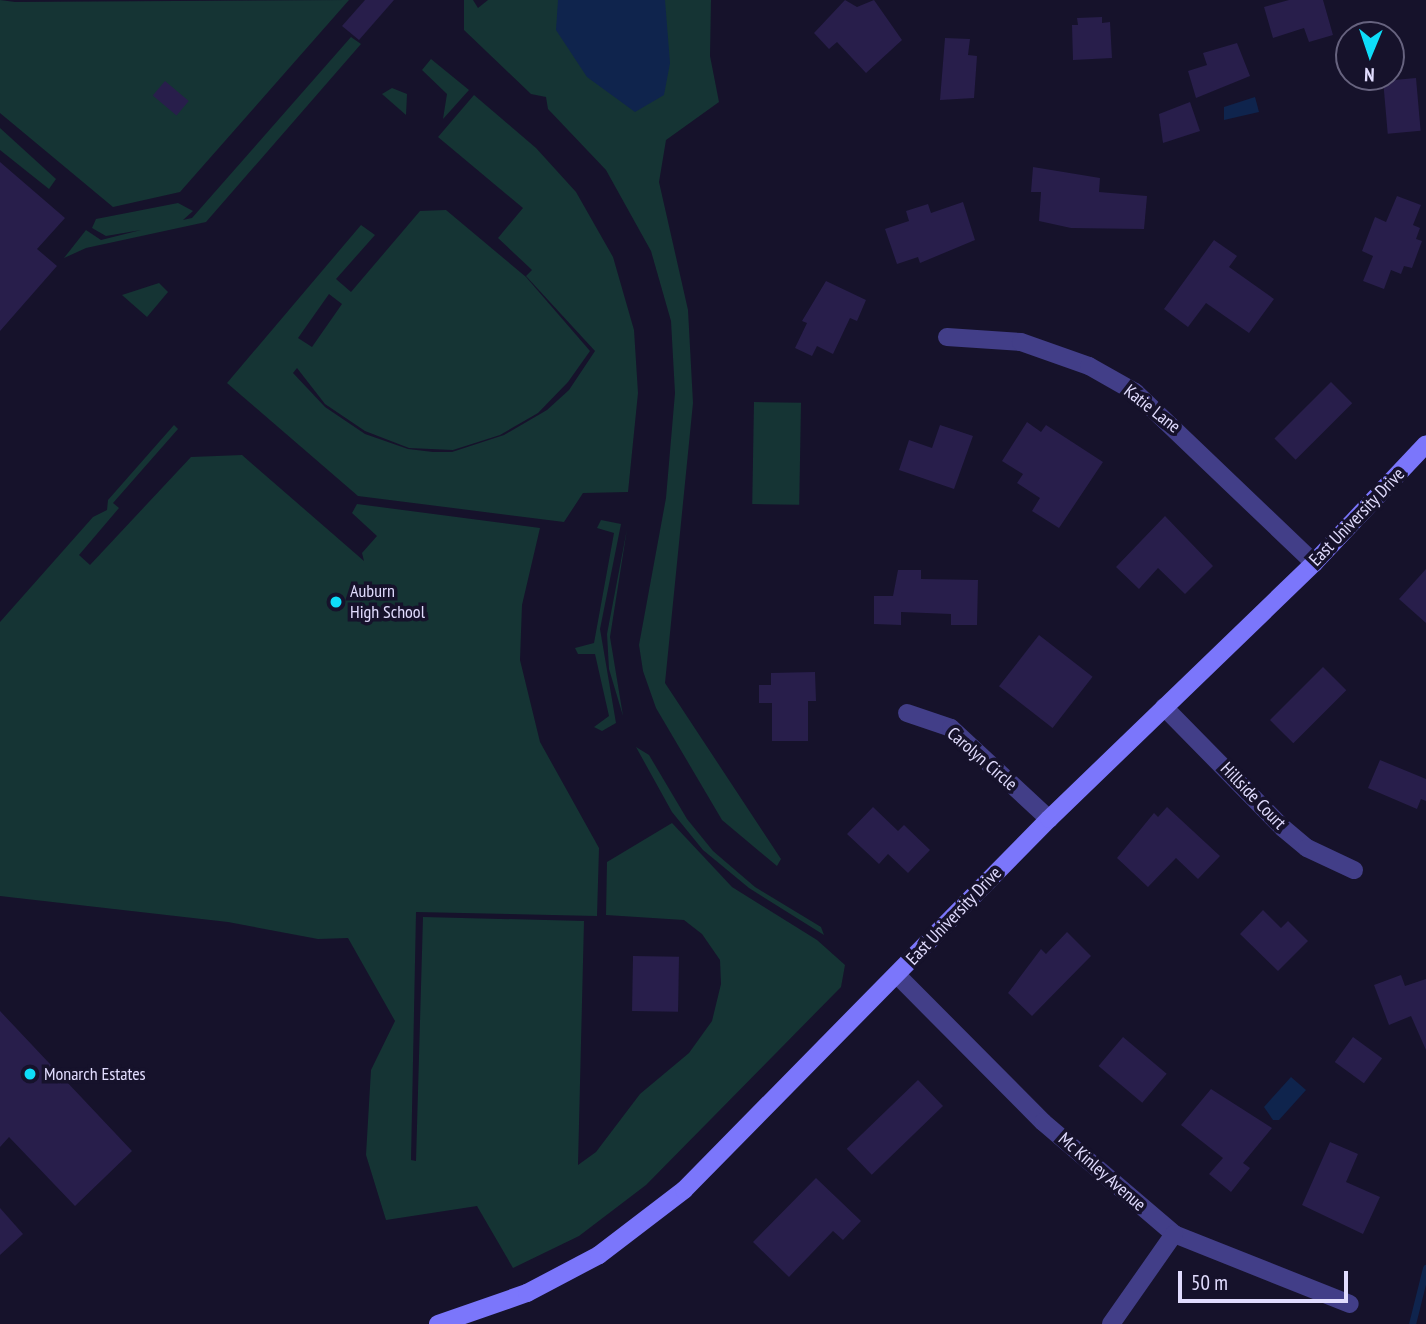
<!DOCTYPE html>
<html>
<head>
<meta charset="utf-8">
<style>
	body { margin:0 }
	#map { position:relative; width:1426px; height:1324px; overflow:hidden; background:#16122b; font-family:"PT Sans Narrow",sans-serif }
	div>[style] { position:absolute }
	.green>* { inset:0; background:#153434; transform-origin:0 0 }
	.water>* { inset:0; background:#0f244d }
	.stream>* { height:7px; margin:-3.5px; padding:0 3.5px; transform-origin:3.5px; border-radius:3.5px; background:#0f244d }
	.building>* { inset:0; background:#281e4b; transform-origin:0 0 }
	.minor>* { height:18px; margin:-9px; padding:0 9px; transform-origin:9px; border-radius:9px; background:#423e88 }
	.secondary>* { height:18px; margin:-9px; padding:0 9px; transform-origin:9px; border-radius:9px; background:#7b76fb }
	.dots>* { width:19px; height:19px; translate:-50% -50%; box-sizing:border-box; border:4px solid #16122b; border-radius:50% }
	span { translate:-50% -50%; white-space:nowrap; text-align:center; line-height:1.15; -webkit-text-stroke:7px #16122b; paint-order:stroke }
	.street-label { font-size:18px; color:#e1dcfe }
	.poi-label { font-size:18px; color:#e1dcfe }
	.left { translate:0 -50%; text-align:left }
	.north { position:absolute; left:1335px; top:21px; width:70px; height:70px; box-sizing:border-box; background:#16122b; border:2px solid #67637f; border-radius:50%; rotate:182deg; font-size:19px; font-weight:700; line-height:28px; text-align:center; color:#e1dcfe }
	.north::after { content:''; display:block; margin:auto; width:24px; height:32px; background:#0eddf9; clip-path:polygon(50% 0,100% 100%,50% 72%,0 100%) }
	.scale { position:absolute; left:1178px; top:1271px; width:170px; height:32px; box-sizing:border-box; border:4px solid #e1dcfe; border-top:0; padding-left:9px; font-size:21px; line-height:24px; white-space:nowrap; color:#e1dcfe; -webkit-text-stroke:5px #16122b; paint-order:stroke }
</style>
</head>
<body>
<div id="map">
	<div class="green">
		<div style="clip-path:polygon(0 0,15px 2px,349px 0,180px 192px,113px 207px,0 113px)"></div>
		<div style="clip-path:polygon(464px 0,473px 0,478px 8px,488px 0,711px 0,710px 56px,719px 102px,666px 140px,659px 182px,688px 310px,693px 403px,665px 683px,781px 859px,777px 866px,722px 820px,656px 708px,643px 671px,639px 645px,666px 498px,675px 393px,671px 321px,651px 251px,606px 170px,548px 109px,546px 97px,531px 94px,464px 30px)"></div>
		<div style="clip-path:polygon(351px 37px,361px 44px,206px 222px,86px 248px,64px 258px,86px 230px,101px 240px,141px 230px,106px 236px,92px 228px,96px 219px,178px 203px,193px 211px,183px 220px,192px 218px)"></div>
		<div style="clip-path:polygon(431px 59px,469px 90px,443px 119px,447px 94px,422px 70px)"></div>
		<div style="clip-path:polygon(392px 88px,407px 94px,406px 115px,382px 94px)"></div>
		<div style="clip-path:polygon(evenodd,474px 95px,536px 148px,576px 192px,613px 257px,634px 330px,638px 393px,628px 492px,583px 493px,564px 522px,358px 496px,227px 383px,361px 225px,375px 235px,336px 279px,351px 292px,420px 211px,446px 210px,526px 277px,590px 351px,568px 382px,538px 413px,500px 435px,453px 450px,409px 448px,365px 431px,325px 404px,297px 368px,293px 373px,325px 407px,365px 434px,408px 449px,433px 452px,452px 452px,504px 435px,547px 410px,569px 390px,595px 351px,526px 276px,532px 270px,498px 238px,523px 208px,438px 137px,474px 95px,329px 294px,342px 304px,312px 347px,298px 338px,329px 294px)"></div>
		<div style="clip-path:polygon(0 128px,56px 179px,49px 189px,0 150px)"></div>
		<div style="clip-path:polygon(159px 283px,168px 292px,147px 317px,122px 295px)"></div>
		<div style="left:754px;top:402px;width:47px;height:102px;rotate:1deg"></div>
		<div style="clip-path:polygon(174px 425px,178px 429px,113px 503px,119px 508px,79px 555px,90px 565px,191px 457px,242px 455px,364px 561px,362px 553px,377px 536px,352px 513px,357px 504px,540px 528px,522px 605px,520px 660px,540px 742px,599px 848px,597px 916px,416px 912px,411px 1160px,416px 1161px,423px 917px,584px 921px,578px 1165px,596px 1152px,640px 1094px,689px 1053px,712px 1021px,721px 984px,720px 960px,702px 934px,684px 920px,606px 915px,607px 862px,672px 823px,732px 887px,817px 940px,845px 965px,841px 987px,646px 1185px,579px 1236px,513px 1268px,477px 1206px,386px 1220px,366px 1155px,371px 1070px,395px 1021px,348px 938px,318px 939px,228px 922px,0 896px,0 622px,93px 517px,107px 510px,108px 500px)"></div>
		<div style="clip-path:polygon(601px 520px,621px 524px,600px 629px,616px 723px,602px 731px,594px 727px,609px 716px,595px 654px,578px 654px,575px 648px,594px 643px,614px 533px,597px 528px)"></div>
		<div style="clip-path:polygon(627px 529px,610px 637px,623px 716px,609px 669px,607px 634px)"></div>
		<div style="clip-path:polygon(636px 747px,649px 755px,687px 819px,713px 851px,755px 887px,821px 927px,824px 935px,749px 888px,703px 850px,672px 812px)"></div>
	</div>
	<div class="water">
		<div style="clip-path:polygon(558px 0,665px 0,670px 63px,664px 95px,635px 112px,587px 77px,556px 30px)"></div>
		<div style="clip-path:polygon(1255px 97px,1259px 112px,1224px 120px,1224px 107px)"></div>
		<div style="clip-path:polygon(1291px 1077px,1306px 1090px,1279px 1120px,1273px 1120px,1264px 1107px)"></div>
	</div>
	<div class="stream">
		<div style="left:1412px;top:1324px;width:58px;rotate:-76deg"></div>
	</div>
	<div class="building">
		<div style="clip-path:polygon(365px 0,394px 0,359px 40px,342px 26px)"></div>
		<div style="clip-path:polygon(845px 0,857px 7px,874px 0,902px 40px,866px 73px,837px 42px,829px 49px,814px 33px)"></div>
		<div style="clip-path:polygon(1289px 0,1323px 0,1333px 35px,1309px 42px,1304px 28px,1273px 38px,1264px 7px)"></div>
		<div style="clip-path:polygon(1102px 17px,1102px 23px,1110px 22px,1112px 58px,1073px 60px,1072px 25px,1078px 25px,1077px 18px)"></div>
		<div style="clip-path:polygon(945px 38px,970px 39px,968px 55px,977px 56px,974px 98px,940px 100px)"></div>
		<div style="clip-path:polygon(1237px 43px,1250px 76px,1196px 98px,1188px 71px,1207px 65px,1203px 53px)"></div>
		<div style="left:1416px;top:78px;width:53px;height:33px;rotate:85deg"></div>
		<div style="left:165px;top:81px;width:31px;height:19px;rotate:40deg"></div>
		<div style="clip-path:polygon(1190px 102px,1200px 131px,1163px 143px,1159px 114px)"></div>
		<div style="clip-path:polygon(0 162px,65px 218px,37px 249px,57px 266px,0 331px)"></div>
		<div style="clip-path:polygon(1033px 167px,1100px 178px,1099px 192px,1147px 196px,1144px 229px,1071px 228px,1039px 221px,1041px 192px,1031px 192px)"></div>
		<div style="clip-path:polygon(1397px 196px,1421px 205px,1413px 225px,1420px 228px,1416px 239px,1422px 241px,1412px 268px,1404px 266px,1401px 274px,1391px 270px,1384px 289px,1363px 281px,1373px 256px,1362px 251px,1375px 217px,1386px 222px)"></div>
		<div style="clip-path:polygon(963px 202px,975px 240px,920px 263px,918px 257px,897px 264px,885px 229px,909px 221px,906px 211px,928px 204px,931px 213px)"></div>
		<div style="clip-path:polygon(1214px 240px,1237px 256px,1229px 267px,1274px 299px,1249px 333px,1206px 303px,1188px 327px,1164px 309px)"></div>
		<div style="clip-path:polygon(826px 281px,866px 300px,857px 321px,850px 318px,833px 354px,817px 346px,812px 356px,795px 348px,807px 323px,802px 321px)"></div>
		<div style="left:1331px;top:382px;width:30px;height:80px;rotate:45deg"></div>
		<div style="clip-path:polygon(1027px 422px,1041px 432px,1046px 425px,1103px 462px,1059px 528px,1032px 511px,1040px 498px,1017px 483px,1023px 474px,1002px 461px)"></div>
		<div style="clip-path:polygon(940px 425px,973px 436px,954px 489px,899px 470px,909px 440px,932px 448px)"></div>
		<div style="clip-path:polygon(1165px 516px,1213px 566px,1185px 594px,1158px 568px,1139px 589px,1116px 567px)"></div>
		<div style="clip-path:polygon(1426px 569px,1426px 623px,1399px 599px)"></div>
		<div style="clip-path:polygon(898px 570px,921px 570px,921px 579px,978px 580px,977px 625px,951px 625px,951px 614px,901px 612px,901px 625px,874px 624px,874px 596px,893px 596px)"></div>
		<div style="left:1039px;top:635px;width:68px;height:65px;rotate:38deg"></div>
		<div style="left:1323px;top:667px;width:33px;height:75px;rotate:45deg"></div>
		<div style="clip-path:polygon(815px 672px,816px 701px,808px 701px,808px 741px,772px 741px,772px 703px,759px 703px,759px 685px,771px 685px,771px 673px)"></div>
		<div style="clip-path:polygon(1380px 760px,1426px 779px,1426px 801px,1421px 799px,1417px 809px,1368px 788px)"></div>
		<div style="clip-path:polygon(873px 807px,898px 831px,904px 825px,930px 850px,908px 873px,888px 854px,879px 864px,847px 834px)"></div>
		<div style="clip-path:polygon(1167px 807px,1220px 856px,1198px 879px,1176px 858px,1148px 887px,1117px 858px,1154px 813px,1158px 817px)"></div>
		<div style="clip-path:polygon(1263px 910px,1281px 928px,1288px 921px,1308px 941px,1278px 971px,1240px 934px)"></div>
		<div style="clip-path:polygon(1067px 932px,1091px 956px,1032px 1016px,1008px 993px,1041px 949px,1046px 954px)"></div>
		<div style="left:633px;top:956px;width:46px;height:55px;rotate:1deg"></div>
		<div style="clip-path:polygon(1401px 975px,1405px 986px,1426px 979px,1426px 1050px,1411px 1016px,1389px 1025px,1374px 985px)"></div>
		<div style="clip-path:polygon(0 1011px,132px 1151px,75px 1206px,9px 1137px,0 1147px)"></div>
		<div style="left:1123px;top:1037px;width:57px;height:38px;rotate:40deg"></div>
		<div style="left:1353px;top:1037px;width:36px;height:31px;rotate:36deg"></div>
		<div style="left:918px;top:1080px;width:36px;height:99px;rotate:46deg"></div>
		<div style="clip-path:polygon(1211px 1089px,1272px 1128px,1243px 1163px,1250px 1168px,1231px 1192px,1209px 1174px,1223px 1158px,1181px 1125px)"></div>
		<div style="clip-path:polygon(1330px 1142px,1358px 1154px,1346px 1182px,1380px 1197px,1363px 1234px,1302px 1205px)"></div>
		<div style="clip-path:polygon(816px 1178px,861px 1221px,843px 1240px,833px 1231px,789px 1277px,753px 1242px)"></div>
		<div style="clip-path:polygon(0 1208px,23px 1234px,0 1255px)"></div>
	</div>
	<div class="minor">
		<div style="left:947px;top:337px;width:74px;rotate:3.9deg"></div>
		<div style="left:1021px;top:342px;width:72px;rotate:19.4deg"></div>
		<div style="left:1089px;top:366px;width:53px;rotate:29.5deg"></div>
		<div style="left:1135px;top:392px;width:248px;rotate:43.7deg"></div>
		<div style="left:1164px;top:707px;width:170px;rotate:45.5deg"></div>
		<div style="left:1283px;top:828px;width:31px;rotate:40deg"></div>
		<div style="left:1307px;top:848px;width:52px;rotate:25.1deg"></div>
		<div style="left:907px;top:713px;width:46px;rotate:18.8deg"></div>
		<div style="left:951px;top:728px;width:134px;rotate:42.9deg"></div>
		<div style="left:897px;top:975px;width:207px;rotate:45.2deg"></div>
		<div style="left:1043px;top:1122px;width:172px;rotate:40.5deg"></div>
		<div style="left:1174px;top:1234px;width:189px;rotate:21.7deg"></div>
		<div style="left:1111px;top:1324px;width:110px;rotate:-55deg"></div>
	</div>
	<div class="secondary">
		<div style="left:438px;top:1324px;width:94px;rotate:-19.2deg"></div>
		<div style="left:527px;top:1293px;width:81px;rotate:-27.8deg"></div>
		<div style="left:599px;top:1255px;width:107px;rotate:-37.4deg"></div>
		<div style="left:684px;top:1190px;width:520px;rotate:-45.47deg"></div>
		<div style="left:1049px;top:819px;width:368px;rotate:-44deg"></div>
		<div style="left:1314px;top:563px;width:163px;rotate:-46.7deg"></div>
	</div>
	<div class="dots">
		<div style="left:336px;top:602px;background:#0eddf9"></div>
		<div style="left:30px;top:1074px;background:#0eddf9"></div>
	</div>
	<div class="street-label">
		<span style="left:1152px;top:409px;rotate:38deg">Katie Lane</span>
		<span style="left:1357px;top:517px;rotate:-46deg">East University Drive</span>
		<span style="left:982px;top:759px;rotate:41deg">Carolyn Circle</span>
		<span style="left:1253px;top:796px;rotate:46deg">Hillside Court</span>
		<span style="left:954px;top:916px;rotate:-46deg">East University Drive</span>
		<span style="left:1102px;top:1172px;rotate:41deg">Mc Kinley Avenue</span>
	</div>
	<div class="poi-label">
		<span class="left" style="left:350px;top:602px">Auburn<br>High School</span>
		<span class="left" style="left:44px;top:1074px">Monarch Estates</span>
	</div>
	<div class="north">N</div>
	<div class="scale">50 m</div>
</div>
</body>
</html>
